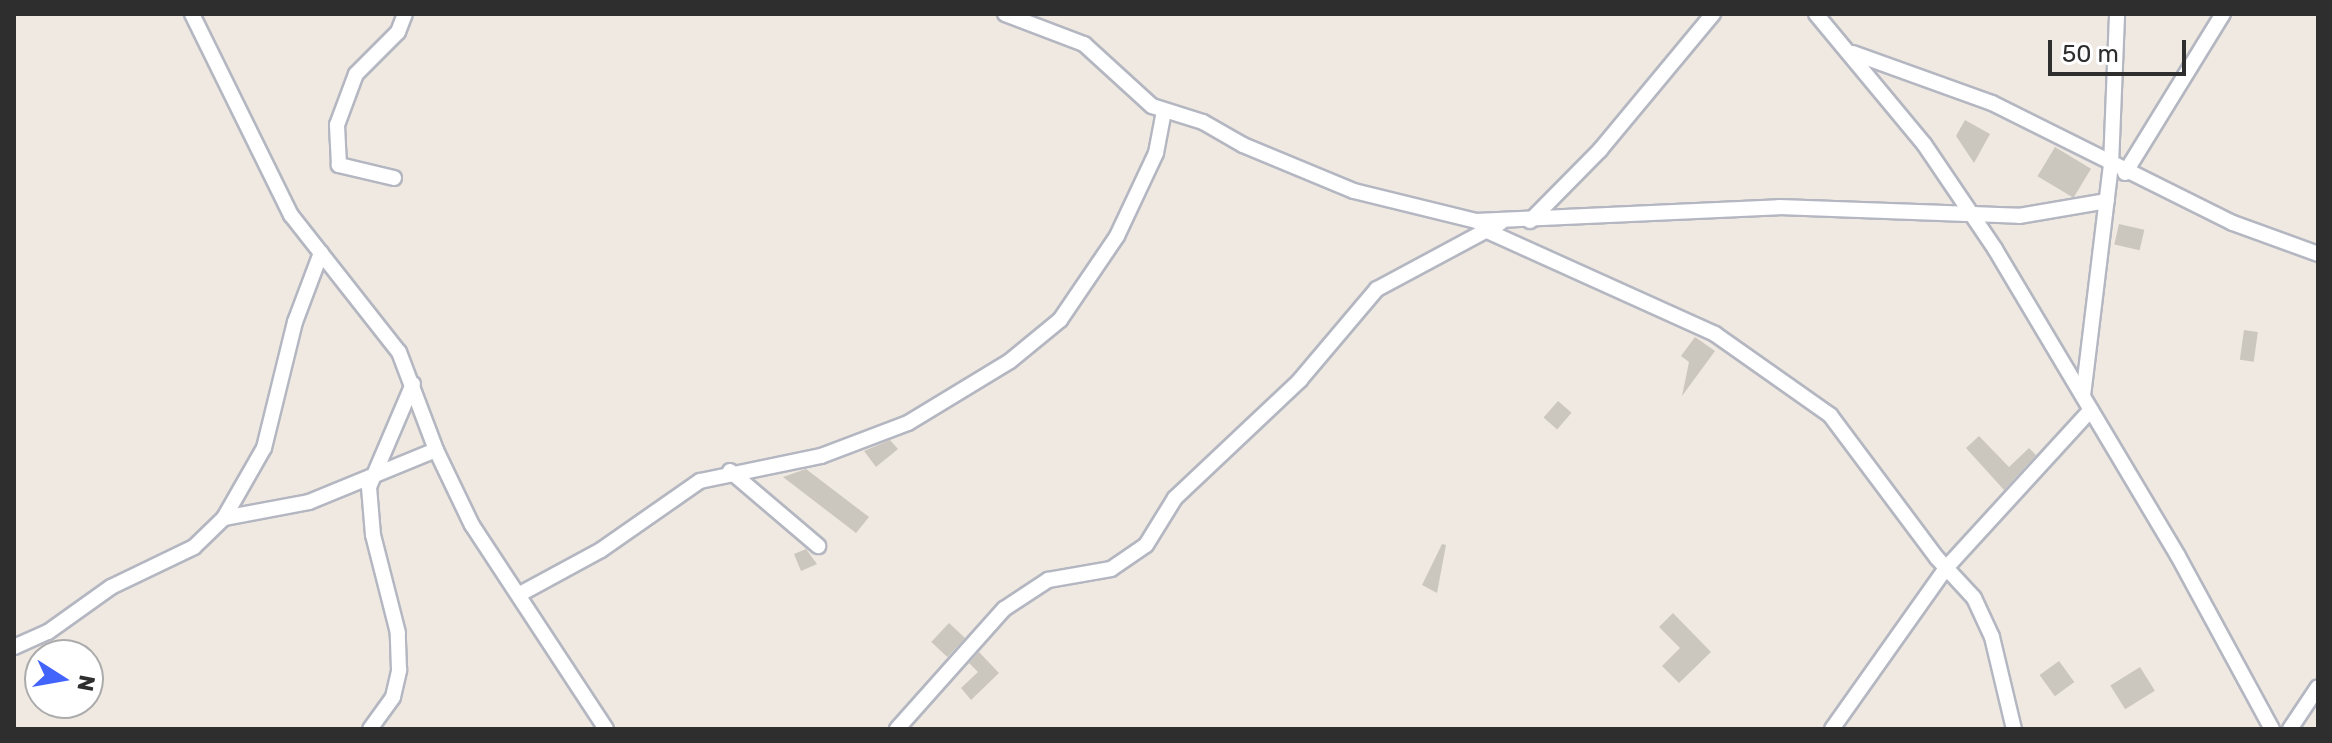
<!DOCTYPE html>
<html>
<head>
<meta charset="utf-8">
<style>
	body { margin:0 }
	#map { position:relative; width:2332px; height:743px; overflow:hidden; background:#efe9e1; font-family:Rubik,sans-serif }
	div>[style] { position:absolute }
	.building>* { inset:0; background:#cbc7bf; transform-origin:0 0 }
	.roads { filter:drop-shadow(2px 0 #b4b7c1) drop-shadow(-2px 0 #b4b7c1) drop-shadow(0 2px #b4b7c1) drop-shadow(0 -2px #b4b7c1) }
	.minor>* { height:14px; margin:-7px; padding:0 7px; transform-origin:7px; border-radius:7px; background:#fff }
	span { translate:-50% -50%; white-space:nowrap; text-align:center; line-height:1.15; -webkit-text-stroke:7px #fff; paint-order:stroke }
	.frame { position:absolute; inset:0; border:16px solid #2e2e2e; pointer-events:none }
	.north { position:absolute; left:24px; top:639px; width:80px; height:80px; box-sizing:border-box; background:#fff; border:2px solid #ababab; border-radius:50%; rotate:101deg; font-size:22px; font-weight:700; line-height:32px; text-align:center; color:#2e2e2e }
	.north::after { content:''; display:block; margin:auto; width:28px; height:36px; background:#4264fb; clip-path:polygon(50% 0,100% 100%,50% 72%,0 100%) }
	.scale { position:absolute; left:2048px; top:40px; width:138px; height:36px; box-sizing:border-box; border:4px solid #2e2e2e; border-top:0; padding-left:10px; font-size:24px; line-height:28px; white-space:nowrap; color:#2e2e2e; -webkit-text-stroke:6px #fff; paint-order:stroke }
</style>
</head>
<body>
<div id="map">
	<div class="building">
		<div style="clip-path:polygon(1965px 120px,1990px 134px,1974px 163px,1956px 136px)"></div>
		<div style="left:2055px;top:147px;width:42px;height:34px;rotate:31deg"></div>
		<div style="left:2119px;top:224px;width:26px;height:21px;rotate:13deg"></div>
		<div style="left:2244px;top:330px;width:14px;height:30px;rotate:8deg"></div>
		<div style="clip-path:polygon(1695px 337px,1715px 351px,1682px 396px,1689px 362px,1681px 356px)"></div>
		<div style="left:1558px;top:401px;width:18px;height:22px;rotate:41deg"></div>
		<div style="clip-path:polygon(1979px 436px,2009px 467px,2029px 448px,2036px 455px,2004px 490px,1966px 448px)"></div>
		<div style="clip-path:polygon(890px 440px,898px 449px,876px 467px,864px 451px)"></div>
		<div style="clip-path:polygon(806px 469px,869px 517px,856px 533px,783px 477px)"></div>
		<div style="clip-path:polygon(1442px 544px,1446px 545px,1437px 593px,1422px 585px)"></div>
		<div style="clip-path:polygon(806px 549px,817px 564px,801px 571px,794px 554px)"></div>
		<div style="clip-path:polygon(1673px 613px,1711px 652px,1679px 683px,1662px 666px,1680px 648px,1659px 627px)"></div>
		<div style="left:949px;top:623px;width:22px;height:26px;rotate:43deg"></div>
		<div style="clip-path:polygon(979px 652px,999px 673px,971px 700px,961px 688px,978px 672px,969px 663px)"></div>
		<div style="left:2059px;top:661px;width:26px;height:24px;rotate:54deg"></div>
		<div style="left:2140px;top:667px;width:28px;height:35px;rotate:58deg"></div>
	</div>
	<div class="roads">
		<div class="minor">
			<div style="left:192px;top:14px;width:224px;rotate:63.8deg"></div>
			<div style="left:291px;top:215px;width:174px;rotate:51.8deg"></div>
			<div style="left:399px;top:352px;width:105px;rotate:69.3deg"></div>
			<div style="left:436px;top:450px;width:83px;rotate:64.4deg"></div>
			<div style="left:472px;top:525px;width:244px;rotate:56.7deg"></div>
			<div style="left:1005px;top:14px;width:85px;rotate:20.8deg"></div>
			<div style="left:1084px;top:44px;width:92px;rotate:42.4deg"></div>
			<div style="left:1152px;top:106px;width:53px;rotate:17.4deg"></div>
			<div style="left:1203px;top:122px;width:46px;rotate:29.9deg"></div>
			<div style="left:1243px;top:145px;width:120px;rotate:22.5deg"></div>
			<div style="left:1354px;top:191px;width:126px;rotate:13.8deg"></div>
			<div style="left:1476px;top:221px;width:303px;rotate:-2.6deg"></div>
			<div style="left:1779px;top:207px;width:240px;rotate:2.1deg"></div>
			<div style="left:2019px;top:216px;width:89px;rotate:-9.7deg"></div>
			<div style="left:1816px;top:14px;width:169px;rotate:50.3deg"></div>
			<div style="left:1924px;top:144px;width:127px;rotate:55.9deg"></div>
			<div style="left:1995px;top:249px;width:357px;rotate:59.2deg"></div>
			<div style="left:2178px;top:556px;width:197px;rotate:61.5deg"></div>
			<div style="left:1853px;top:53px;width:148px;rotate:19.8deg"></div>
			<div style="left:1992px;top:103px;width:269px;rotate:26.5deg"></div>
			<div style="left:2233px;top:223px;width:90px;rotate:20deg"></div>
			<div style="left:2125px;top:173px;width:187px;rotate:-58.4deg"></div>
			<div style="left:394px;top:178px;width:57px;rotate:-166.7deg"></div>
			<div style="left:339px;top:165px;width:40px;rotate:-92.9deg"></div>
			<div style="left:337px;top:125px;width:54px;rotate:-69.6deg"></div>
			<div style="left:356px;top:74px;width:59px;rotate:-45deg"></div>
			<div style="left:398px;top:32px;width:19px;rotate:-69deg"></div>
			<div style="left:1530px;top:221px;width:100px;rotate:-45.4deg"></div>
			<div style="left:1600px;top:150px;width:177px;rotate:-50.3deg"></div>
			<div style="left:1485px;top:230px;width:252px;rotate:24.3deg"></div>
			<div style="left:1715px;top:334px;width:141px;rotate:35.2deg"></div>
			<div style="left:1830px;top:415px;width:179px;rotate:53.2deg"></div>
			<div style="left:1937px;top:558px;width:54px;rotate:47.2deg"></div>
			<div style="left:1974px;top:598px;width:43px;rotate:65.2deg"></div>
			<div style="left:1992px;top:637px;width:95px;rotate:76.6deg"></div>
			<div style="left:2083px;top:396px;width:233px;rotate:-83.1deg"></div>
			<div style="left:2111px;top:165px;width:151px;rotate:-87.7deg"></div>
			<div style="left:730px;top:471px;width:116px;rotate:40.4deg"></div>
			<div style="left:224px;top:518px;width:86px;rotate:-10.7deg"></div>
			<div style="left:309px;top:502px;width:137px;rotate:-22.3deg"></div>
			<div style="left:520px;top:594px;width:92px;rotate:-28.5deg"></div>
			<div style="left:601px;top:550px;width:121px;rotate:-34.9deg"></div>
			<div style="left:700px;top:481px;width:124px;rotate:-11.7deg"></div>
			<div style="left:821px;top:456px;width:93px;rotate:-20.8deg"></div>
			<div style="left:908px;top:423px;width:119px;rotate:-31.3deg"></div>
			<div style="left:1010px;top:361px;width:65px;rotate:-39.4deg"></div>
			<div style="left:1060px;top:320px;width:102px;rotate:-55.8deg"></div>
			<div style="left:1117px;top:236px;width:92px;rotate:-64.8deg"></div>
			<div style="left:1156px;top:153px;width:43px;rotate:-79.2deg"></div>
			<div style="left:14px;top:647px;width:37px;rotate:-24deg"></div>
			<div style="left:48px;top:632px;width:77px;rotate:-35.5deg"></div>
			<div style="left:111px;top:587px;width:92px;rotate:-25.7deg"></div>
			<div style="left:194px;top:547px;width:42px;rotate:-44deg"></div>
			<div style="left:224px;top:518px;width:81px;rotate:-60.3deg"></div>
			<div style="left:264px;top:448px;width:130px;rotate:-76.2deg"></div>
			<div style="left:295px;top:322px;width:74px;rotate:-69.4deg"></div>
			<div style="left:370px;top:729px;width:39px;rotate:-54deg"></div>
			<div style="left:393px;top:697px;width:28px;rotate:-77deg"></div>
			<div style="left:399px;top:670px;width:37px;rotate:-92deg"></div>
			<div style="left:398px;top:633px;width:101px;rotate:-104.3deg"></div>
			<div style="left:373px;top:535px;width:48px;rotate:-94.8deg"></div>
			<div style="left:369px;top:487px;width:112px;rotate:-66.9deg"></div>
			<div style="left:897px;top:729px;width:161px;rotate:-48.3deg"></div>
			<div style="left:1004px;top:609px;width:53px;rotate:-33.4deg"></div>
			<div style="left:1048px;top:580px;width:64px;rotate:-9.9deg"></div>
			<div style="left:1111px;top:569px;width:42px;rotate:-34.4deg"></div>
			<div style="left:1146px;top:545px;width:55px;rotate:-58.3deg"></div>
			<div style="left:1175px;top:498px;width:172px;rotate:-43.3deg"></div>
			<div style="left:1300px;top:380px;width:119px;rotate:-49.8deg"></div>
			<div style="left:1377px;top:289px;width:140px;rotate:-28.2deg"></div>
			<div style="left:1832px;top:729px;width:197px;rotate:-54.7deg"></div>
			<div style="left:1946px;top:568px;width:214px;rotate:-47.5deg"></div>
			<div style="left:2290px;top:729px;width:50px;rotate:-56.3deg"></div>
		</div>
	</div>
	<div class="frame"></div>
	<div class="north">N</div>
	<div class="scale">50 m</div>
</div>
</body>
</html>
